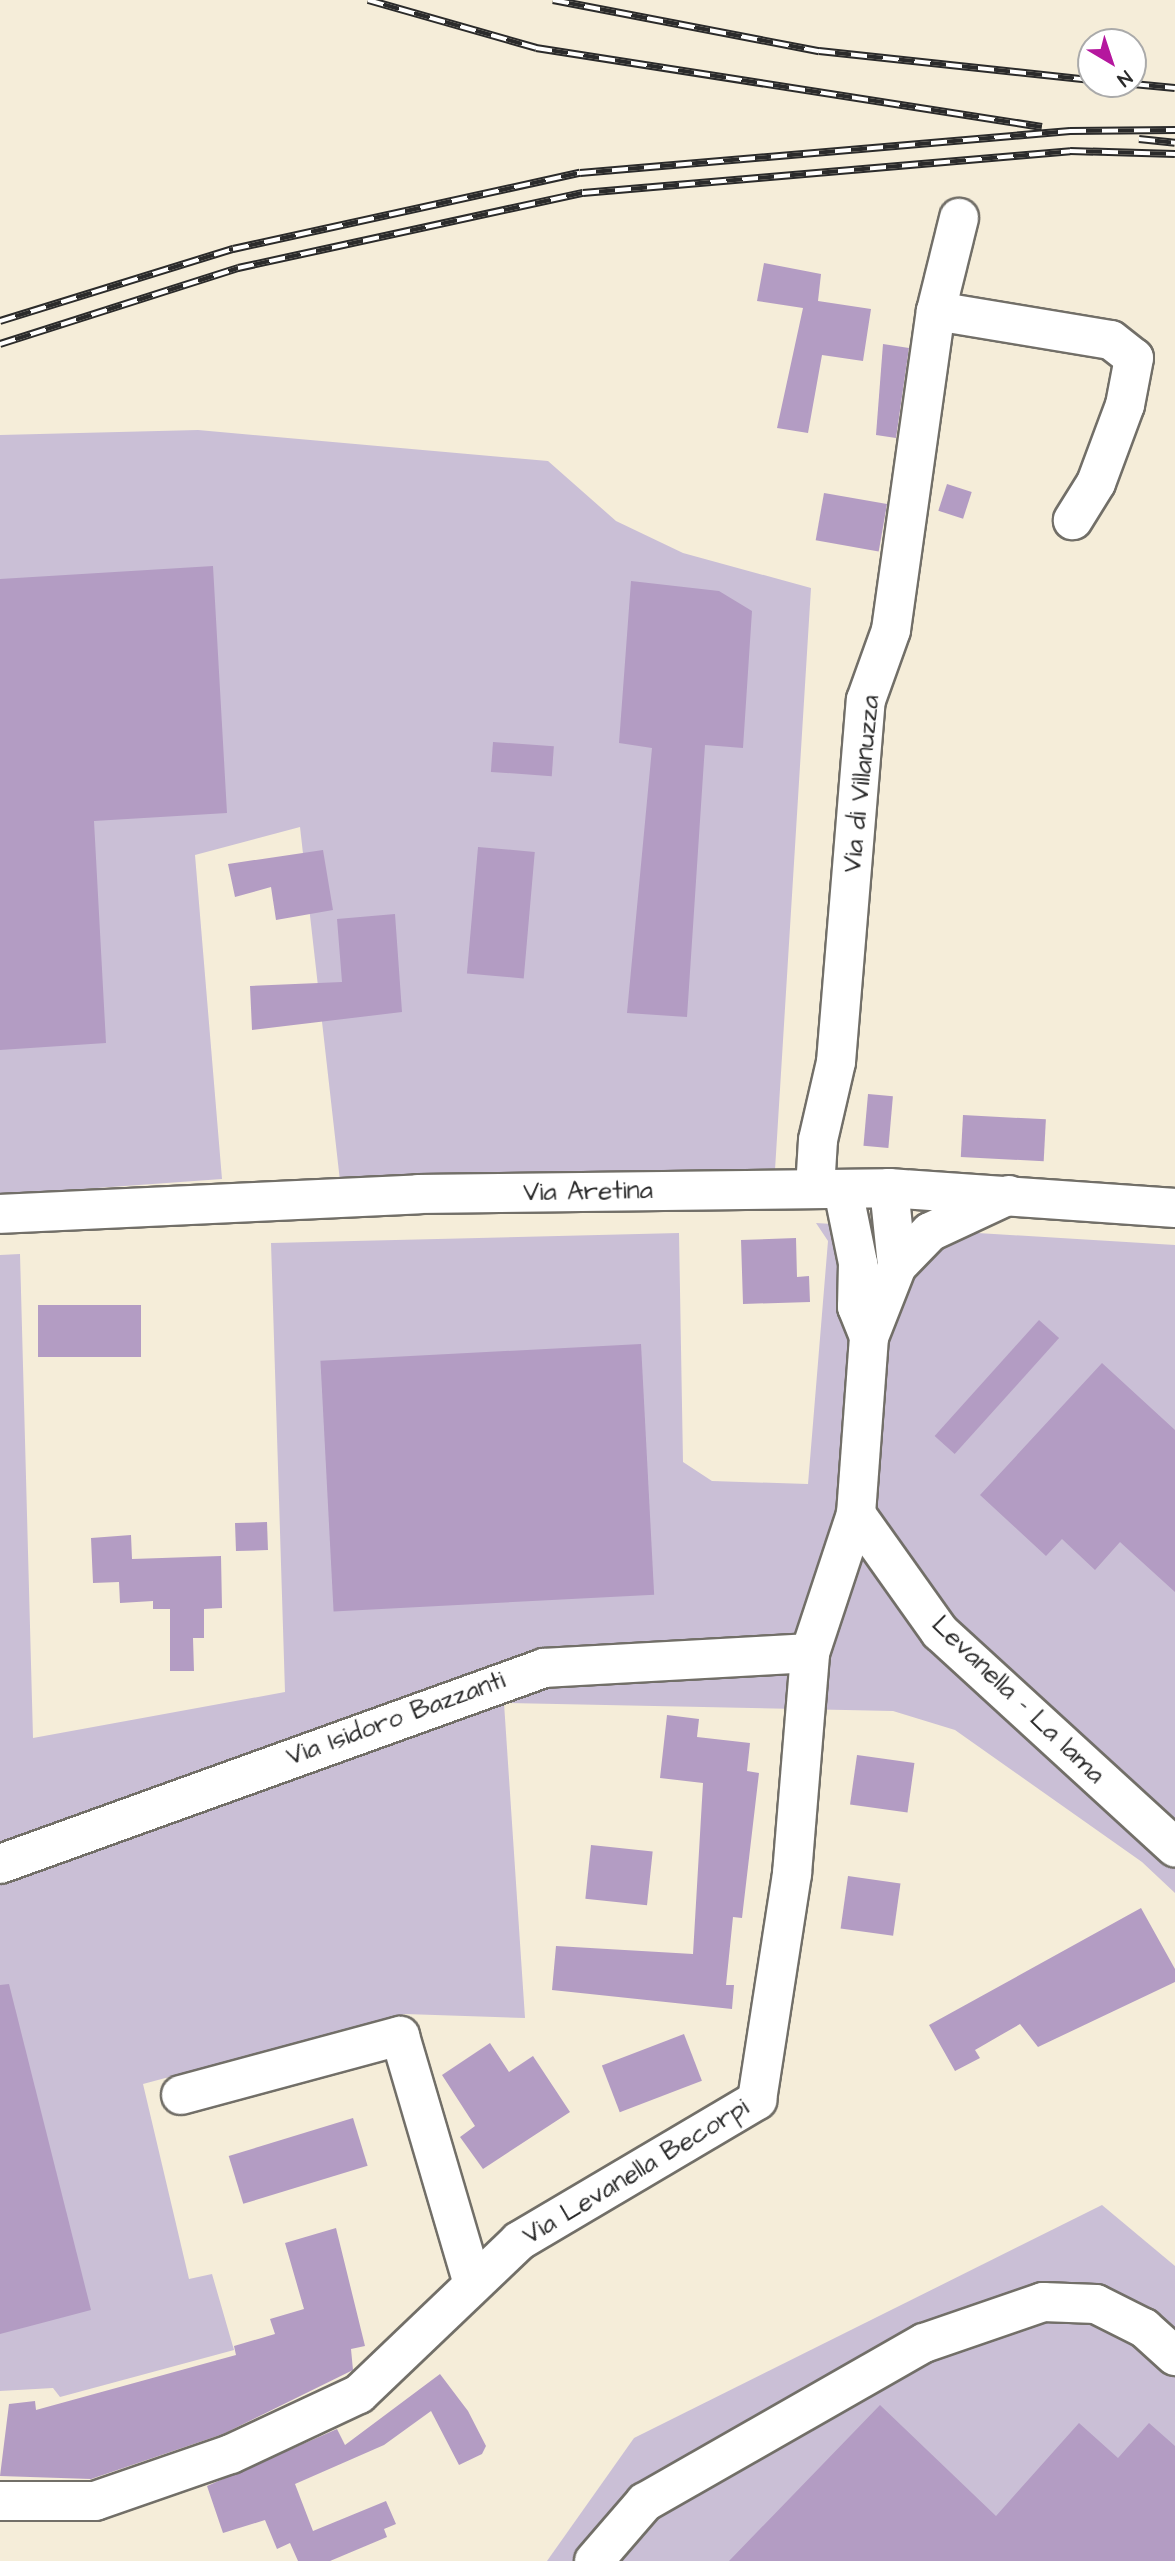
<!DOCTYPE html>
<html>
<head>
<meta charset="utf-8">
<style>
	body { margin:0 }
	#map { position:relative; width:1175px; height:2561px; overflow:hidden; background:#f5edd9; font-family:"Architects Daughter",sans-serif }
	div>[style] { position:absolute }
	.industrial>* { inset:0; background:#cabfd6 }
	.building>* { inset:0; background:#b39cc3; transform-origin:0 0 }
	.roads { filter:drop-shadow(2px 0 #726f68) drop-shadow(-2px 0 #726f68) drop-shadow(0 2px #726f68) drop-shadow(0 -2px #726f68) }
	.minor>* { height:38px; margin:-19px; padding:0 19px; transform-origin:19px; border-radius:19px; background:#fff }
	.rail>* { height:8px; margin-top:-4px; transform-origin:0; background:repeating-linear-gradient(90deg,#fff 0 16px,#2b2b2b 0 32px); box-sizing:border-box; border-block:2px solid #2b2b2b }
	span { translate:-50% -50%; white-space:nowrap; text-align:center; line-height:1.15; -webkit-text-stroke:5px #fff; paint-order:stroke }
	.street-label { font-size:26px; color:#2b2b2b }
	.north { position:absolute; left:1077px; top:28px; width:70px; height:70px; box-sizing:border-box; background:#fff; border:2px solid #aaa; border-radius:50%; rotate:141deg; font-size:19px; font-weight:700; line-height:28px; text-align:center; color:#2b2b2b }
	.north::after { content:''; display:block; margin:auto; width:24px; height:32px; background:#b5179e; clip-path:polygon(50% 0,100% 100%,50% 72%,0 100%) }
</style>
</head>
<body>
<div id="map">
	<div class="industrial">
		<div style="clip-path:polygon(198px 430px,548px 461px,616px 521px,683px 553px,811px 588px,775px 1170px,340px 1181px,300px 827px,195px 855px,222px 1179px,0 1195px,0 435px)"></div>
		<div style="clip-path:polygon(816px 1223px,1175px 1245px,1175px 1893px,1142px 1862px,955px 1730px,893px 1711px,504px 1703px,525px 2018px,405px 2014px,143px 2084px,189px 2279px,212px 2274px,234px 2350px,60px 2397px,53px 2388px,0 2391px,0 1255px,20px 1254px,33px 1738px,285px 1692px,271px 1243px,679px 1233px,683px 1462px,712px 1481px,808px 1484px,828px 1241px)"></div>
		<div style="clip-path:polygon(1102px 2205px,1175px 2266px,1175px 2561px,547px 2561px,634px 2438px)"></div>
	</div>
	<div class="building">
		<div style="clip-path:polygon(764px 263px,821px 274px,818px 301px,871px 309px,863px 361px,822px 355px,808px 433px,777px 428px,803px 308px,757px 301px)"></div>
		<div style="clip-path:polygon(883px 344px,909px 348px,896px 438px,876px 435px)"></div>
		<div style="left:947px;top:484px;width:26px;height:28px;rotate:18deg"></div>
		<div style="left:824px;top:493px;width:64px;height:48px;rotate:10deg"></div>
		<div style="clip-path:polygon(213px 566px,227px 813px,94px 821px,106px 1043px,0 1050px,0 579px)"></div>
		<div style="clip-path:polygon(631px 581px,719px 591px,752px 611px,743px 748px,705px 745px,687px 1017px,627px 1013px,652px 748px,619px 743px)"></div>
		<div style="left:493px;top:742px;width:61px;height:30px;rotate:4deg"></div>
		<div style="left:478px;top:847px;width:57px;height:127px;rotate:5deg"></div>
		<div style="clip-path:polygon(323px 850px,333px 910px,276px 920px,271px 887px,235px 897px,228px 864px)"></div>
		<div style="clip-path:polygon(395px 914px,402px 1012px,252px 1030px,250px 986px,342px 982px,337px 919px)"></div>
		<div style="left:868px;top:1094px;width:25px;height:52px;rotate:5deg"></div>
		<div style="left:963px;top:1115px;width:83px;height:42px;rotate:3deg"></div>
		<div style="clip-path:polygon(796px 1238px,797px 1277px,809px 1276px,810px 1302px,743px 1304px,741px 1240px)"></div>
		<div style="left:141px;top:1305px;width:52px;height:103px;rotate:90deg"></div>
		<div style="left:1039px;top:1320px;width:27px;height:156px;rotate:42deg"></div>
		<div style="left:641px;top:1344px;width:251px;height:321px;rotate:87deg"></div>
		<div style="clip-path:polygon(1102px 1363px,1175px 1430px,1175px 1592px,1120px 1542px,1095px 1570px,1062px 1539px,1046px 1556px,980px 1495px)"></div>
		<div style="left:267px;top:1522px;width:28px;height:32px;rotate:88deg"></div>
		<div style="clip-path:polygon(131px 1535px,132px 1559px,221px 1556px,222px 1608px,204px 1609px,204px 1638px,193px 1638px,194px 1671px,170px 1671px,170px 1609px,153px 1609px,153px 1601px,120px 1603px,119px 1582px,93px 1583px,91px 1538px)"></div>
		<div style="clip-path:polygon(667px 1715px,699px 1719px,697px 1737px,750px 1743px,747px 1771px,759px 1773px,742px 1918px,733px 1917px,726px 1985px,734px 1985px,732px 2009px,552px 1990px,556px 1946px,693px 1954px,703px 1783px,660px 1778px)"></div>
		<div style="left:857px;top:1755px;width:58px;height:50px;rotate:8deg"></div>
		<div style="left:591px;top:1845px;width:62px;height:54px;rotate:6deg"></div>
		<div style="left:848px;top:1876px;width:53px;height:53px;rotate:8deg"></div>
		<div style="clip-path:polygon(1141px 1908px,1175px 1969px,1175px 1982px,1038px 2047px,1020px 2024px,975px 2050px,980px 2058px,955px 2071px,929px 2025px)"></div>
		<div style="clip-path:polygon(9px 1984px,91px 2310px,0 2334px,0 1985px)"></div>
		<div style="left:684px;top:2034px;width:50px;height:88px;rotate:69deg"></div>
		<div style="clip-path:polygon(490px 2043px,509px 2072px,533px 2056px,570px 2112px,483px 2169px,460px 2137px,475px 2126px,442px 2075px)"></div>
		<div style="left:353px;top:2118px;width:50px;height:130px;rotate:73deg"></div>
		<div style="clip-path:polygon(336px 2228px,365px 2346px,351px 2349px,353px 2370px,223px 2434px,91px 2479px,0 2476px,9px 2404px,35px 2401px,36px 2410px,236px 2355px,234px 2346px,275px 2334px,270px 2319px,304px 2309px,285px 2243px)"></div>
		<div style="clip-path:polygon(440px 2374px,468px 2411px,486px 2446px,482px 2454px,459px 2465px,431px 2411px,384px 2445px,295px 2484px,313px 2531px,386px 2501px,396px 2524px,384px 2529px,387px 2537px,330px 2561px,298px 2561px,290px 2543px,277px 2549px,265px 2520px,223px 2533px,207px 2486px,337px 2429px,345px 2445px)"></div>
		<div style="clip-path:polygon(880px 2405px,996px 2516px,1079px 2423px,1118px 2458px,1149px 2423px,1175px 2446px,1175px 2561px,729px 2561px)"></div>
	</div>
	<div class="roads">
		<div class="minor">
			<div style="left:936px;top:311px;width:177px;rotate:9.4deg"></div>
			<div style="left:1111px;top:340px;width:29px;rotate:38deg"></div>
			<div style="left:1134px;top:358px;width:48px;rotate:100.8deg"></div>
			<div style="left:1125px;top:405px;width:83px;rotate:110.4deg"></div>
			<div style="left:1096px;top:483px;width:44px;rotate:121.9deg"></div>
			<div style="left:889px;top:1188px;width:78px;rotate:84.1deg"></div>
			<div style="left:815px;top:1189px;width:49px;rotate:-86.5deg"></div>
			<div style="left:818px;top:1140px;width:80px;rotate:-77deg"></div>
			<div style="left:836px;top:1062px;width:363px;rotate:-85.3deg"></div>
			<div style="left:866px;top:700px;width:74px;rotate:-70.3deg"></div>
			<div style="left:891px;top:630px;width:322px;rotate:-82deg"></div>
			<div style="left:936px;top:311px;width:96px;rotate:-76.1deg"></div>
			<div style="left:843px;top:1190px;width:75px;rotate:78.4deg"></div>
			<div style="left:858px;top:1263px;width:44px;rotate:91.3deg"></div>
			<div style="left:857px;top:1307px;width:32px;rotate:68deg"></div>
			<div style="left:1009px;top:1195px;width:87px;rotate:154.9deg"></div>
			<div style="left:930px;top:1232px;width:47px;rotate:134.1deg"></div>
			<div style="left:897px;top:1266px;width:76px;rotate:111.5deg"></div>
			<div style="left:869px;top:1337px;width:177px;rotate:94.2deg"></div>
			<div style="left:856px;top:1514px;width:145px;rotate:54.6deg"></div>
			<div style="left:940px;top:1632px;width:319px;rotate:42.5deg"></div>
			<div style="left:0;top:1214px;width:418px;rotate:-2.7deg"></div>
			<div style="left:418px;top:1194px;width:471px;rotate:-0.7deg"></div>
			<div style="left:889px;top:1188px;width:287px;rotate:4deg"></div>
			<div style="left:0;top:1864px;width:578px;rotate:-19.81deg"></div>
			<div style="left:544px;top:1668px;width:266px;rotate:-3.2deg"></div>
			<div style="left:181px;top:2095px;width:227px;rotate:-15.1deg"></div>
			<div style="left:400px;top:2036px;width:255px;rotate:73.6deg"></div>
			<div style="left:0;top:2501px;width:95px"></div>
			<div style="left:95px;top:2501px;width:144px;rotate:-19.1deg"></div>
			<div style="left:231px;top:2454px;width:141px;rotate:-25.1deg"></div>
			<div style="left:359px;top:2394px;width:221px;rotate:-43.7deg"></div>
			<div style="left:519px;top:2241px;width:277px;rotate:-30.6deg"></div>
			<div style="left:757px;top:2100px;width:229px;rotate:-81.2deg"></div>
			<div style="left:792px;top:1874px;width:222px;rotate:-85.3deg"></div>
			<div style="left:810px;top:1653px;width:146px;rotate:-71.7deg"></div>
			<div style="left:594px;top:2561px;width:78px;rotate:-49.2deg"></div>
			<div style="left:645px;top:2502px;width:321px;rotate:-29.7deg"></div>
			<div style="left:924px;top:2343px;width:126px;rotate:-19deg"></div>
			<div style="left:1043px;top:2302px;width:53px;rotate:2.2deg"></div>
			<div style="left:1096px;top:2304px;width:54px;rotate:26.6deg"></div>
			<div style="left:1144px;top:2328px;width:42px;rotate:42.1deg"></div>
		</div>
	</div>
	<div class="rail">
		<div style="left:368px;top:0;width:175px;rotate:15.9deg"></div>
		<div style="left:536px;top:48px;width:512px;rotate:8.87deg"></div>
		<div style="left:553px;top:0;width:271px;rotate:10.9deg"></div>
		<div style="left:819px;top:51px;width:274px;rotate:6.1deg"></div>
		<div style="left:1133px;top:84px;width:42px;rotate:5.4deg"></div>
		<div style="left:1139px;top:139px;width:36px;rotate:6deg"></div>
		<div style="left:0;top:321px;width:244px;rotate:-17.2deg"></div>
		<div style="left:233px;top:249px;width:355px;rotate:-12.4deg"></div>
		<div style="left:580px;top:173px;width:492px;rotate:-4.9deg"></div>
		<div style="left:1070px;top:131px;width:105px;rotate:-0.5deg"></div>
		<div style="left:0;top:344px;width:250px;rotate:-17.7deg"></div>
		<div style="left:238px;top:268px;width:353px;rotate:-12.3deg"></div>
		<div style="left:583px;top:193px;width:489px;rotate:-4.9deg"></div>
		<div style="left:1070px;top:151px;width:105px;rotate:1.6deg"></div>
	</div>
	<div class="street-label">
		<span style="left:862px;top:784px;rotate:-84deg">Via di Villanuzza</span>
		<span style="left:588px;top:1192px;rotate:-1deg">Via Aretina</span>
		<span style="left:1018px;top:1700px;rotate:44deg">Levanella - La lama</span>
		<span style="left:396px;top:1719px;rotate:-20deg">Via Isidoro Bazzanti</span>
		<span style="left:636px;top:2172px;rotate:-31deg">Via Levanella Becorpi</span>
	</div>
	<div class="north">N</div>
</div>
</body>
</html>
